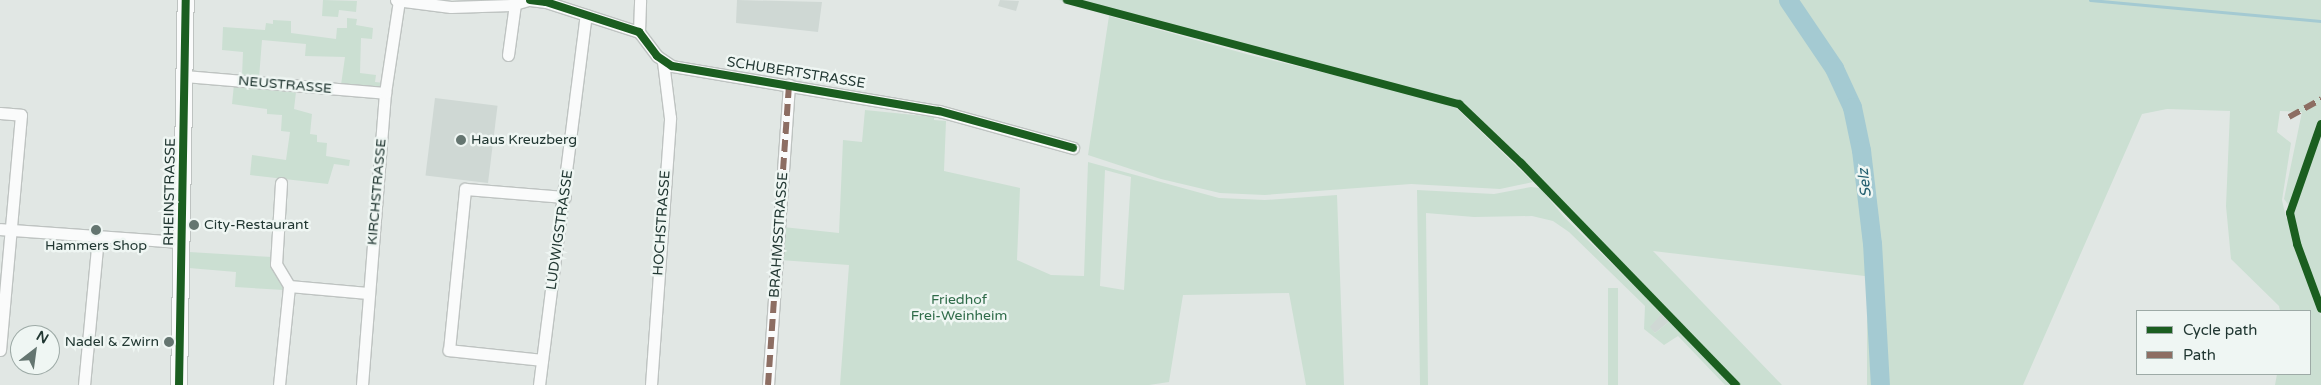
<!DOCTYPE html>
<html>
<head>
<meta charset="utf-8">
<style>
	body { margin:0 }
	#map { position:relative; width:2321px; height:385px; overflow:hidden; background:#e1e7e4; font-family:"Varela Round",sans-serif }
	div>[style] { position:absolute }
	.built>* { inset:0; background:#cfd8d4; transform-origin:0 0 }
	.green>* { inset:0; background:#cbdfd2; transform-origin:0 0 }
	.stream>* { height:3px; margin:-1.5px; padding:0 1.5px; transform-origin:1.5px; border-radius:1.5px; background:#a4cad2 }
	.river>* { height:19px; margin:-9.5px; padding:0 9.5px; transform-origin:9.5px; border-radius:9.5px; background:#a4cad2 }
	.roads { filter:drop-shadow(1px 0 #bec3c1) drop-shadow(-1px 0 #bec3c1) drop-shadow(0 1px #bec3c1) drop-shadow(0 -1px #bec3c1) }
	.street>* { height:11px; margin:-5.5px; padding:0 5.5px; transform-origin:5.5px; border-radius:5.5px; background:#fafbfb }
	.secondary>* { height:16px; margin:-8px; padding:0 8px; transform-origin:8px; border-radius:8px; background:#fafbfb }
	.quiet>* { height:6px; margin-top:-3px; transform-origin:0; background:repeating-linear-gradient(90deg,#8d6e63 0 12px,transparent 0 18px) }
	.cycleway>* { height:8px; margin:-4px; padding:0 4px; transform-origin:4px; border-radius:4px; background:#1b5e20 }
	.dots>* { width:14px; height:14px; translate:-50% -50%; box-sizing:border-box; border:2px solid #eff6f3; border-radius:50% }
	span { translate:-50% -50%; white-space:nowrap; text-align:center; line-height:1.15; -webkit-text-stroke:5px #eff6f3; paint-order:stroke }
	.street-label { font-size:14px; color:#213732 }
	.poi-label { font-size:14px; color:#213732 }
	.left { translate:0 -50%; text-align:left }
	.right { translate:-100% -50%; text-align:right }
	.park-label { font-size:14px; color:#2f6b49 }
	.water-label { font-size:15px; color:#205d6e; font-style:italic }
	.legend { position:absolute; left:2136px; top:310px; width:175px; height:65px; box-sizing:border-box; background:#eff6f3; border:1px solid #9daaa6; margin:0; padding:6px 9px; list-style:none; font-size:15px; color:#213732 }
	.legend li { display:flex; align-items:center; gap:10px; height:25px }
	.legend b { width:25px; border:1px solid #9daaa6 }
	.north { position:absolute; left:10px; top:325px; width:50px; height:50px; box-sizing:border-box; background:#eff6f3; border:1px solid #9daaa6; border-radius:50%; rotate:30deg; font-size:14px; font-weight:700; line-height:20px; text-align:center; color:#213732 }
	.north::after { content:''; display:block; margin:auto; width:18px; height:22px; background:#647570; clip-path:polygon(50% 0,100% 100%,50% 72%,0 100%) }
</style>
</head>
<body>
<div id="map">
	<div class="built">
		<div style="clip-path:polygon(737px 0,822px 2px,818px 32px,736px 23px)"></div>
		<div style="clip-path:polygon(1000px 0,1019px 1px,1016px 11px,998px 6px)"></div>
		<div style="left:435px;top:98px;width:63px;height:78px;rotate:7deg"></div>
		<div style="clip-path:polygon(1662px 313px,1670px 321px,1655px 333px,1649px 327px)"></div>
	</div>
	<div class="green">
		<div style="clip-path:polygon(323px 0,357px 1px,356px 12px,339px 10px,338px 17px,322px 16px)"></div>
		<div style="clip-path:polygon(1059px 0,2321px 0,2321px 120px,2316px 125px,2290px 207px,2284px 199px,2302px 112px,2280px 111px,2277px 132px,2291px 143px,2282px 200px,2286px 218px,2290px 220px,2295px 244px,2321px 316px,2321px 385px,2275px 385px,2277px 374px,2310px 374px,2310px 311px,2280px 311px,2279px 306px,2231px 259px,2226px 206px,2230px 111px,2167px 109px,2142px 114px,2023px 385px,1867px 385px,1867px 321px,1873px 277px,1653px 251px,1782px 385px,1736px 385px,1557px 201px,1452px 102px)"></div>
		<div style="clip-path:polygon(1109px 16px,1250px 55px,1451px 103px,1533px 182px,1500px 189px,1411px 184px,1265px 195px,1220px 193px,1161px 179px,1088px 155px)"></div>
		<div style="clip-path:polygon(347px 18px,357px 19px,356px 25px,373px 28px,372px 39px,361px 38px,360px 73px,376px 75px,375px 82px,384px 83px,383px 89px,341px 85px,345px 57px,305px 56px,306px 44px,262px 40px,259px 78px,242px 76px,243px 52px,222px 50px,223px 27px,265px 30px,266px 23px,273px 24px,273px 20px,291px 21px,291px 33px,336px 39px,337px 28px,347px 28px)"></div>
		<div style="clip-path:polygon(234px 84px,296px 92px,294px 109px,312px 114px,310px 134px,317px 135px,317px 142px,327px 143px,326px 156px,350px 160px,349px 166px,334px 164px,328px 184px,250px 175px,252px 155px,286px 160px,290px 132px,281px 131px,282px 115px,267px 114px,267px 109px,232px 104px)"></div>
		<div style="clip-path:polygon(evenodd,865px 110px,934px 117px,934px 120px,946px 121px,944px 171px,1020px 188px,1017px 260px,1051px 275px,1084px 276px,1088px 162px,1219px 198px,1265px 200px,1337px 195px,1344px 385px,1306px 385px,1289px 293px,1183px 295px,1169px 382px,1149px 385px,840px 385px,849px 265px,780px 260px,783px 227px,839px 233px,843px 140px,862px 142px,865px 110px,1105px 170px,1131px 177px,1124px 290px,1100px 286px,1105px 170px)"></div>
		<div style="clip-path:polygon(2321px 125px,2321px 304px,2299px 244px,2292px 213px)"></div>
		<div style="clip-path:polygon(1531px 187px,1540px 188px,1564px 217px,1662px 313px,1650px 327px,1655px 333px,1670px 321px,1733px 385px,1725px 385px,1678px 336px,1664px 345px,1644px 329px,1645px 306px,1569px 232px,1553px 221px,1532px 216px,1474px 217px,1426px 213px,1428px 385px,1420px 385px,1417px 190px,1494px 194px)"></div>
		<div style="clip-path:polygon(189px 252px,272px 257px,274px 272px,284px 290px,235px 287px,236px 272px,189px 268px)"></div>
		<div style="left:1608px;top:288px;width:10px;height:97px"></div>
	</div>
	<div class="stream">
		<div style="left:2090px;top:0;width:232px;rotate:5.2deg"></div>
	</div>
	<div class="river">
		<div style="left:1788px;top:0;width:82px;rotate:55.9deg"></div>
		<div style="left:1834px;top:68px;width:43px;rotate:65.2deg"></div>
		<div style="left:1852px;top:107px;width:44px;rotate:78.2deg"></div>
		<div style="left:1861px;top:150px;width:94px;rotate:83.3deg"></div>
		<div style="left:1872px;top:243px;width:142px;rotate:86.8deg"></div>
	</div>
	<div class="roads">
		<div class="street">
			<div style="left:396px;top:0;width:55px;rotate:7.3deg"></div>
			<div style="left:451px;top:7px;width:60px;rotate:-1.9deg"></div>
			<div style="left:511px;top:5px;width:18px;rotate:-16deg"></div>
			<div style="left:530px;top:0;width:16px;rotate:7deg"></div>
			<div style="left:546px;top:2px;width:98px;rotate:17.9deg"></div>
			<div style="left:639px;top:32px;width:30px;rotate:53deg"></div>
			<div style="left:657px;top:56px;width:18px;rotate:34deg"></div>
			<div style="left:672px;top:66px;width:271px;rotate:9.6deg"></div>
			<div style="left:939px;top:111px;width:139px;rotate:15.4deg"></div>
			<div style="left:639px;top:32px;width:32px;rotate:-88deg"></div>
			<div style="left:508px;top:55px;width:51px;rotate:-82.2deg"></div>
			<div style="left:184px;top:76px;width:202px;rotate:4.8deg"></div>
			<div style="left:0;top:113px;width:21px;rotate:5deg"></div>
			<div style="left:21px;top:115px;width:236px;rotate:95.1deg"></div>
			<div style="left:281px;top:183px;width:81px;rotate:93.5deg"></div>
			<div style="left:276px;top:264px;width:26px;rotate:59deg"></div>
			<div style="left:0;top:229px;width:182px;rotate:4.1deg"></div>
			<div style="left:289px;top:286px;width:79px;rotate:5.1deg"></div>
			<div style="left:542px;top:360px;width:94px;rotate:-173.9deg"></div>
			<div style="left:449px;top:350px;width:162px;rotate:-84.3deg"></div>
			<div style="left:465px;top:189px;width:100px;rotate:4.6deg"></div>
			<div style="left:84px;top:385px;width:150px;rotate:-84.6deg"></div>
			<div style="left:279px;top:385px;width:100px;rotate:-84.2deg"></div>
			<div style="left:362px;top:385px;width:293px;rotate:-85.5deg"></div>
			<div style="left:385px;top:93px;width:94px;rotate:-81.4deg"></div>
			<div style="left:539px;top:385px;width:373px;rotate:-82.8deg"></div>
			<div style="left:651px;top:385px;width:268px;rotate:-85.9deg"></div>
			<div style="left:670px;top:118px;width:56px;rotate:-97.1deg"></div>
			<div style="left:768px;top:385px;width:301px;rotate:-86deg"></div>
		</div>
		<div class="secondary">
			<div style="left:179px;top:385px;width:385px;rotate:-89deg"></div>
		</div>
	</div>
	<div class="quiet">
		<div style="left:2289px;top:117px;width:37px;rotate:-29deg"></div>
		<div style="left:768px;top:385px;width:301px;rotate:-86deg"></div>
	</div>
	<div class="cycleway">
		<div style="left:530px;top:0;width:16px;rotate:7deg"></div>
		<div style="left:546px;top:2px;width:98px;rotate:17.9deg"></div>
		<div style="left:639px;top:32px;width:30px;rotate:53deg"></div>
		<div style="left:657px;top:56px;width:18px;rotate:34deg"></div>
		<div style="left:672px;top:66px;width:271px;rotate:9.6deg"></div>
		<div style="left:939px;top:111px;width:139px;rotate:15.4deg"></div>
		<div style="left:1067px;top:0;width:406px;rotate:14.9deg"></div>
		<div style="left:1459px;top:104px;width:86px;rotate:43.6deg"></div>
		<div style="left:1521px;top:163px;width:309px;rotate:45.9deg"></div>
		<div style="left:2321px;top:124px;width:94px;rotate:109.2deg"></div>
		<div style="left:2290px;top:213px;width:32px;rotate:77deg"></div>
		<div style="left:2297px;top:244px;width:69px;rotate:69.7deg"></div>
		<div style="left:179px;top:385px;width:385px;rotate:-89deg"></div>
	</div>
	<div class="dots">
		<div style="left:461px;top:140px;background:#647570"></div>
		<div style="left:194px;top:225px;background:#647570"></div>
		<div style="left:96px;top:230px;background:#647570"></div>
		<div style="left:169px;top:342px;background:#647570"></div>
	</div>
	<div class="street-label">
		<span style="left:796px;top:73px;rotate:9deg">SCHUBERTSTRASSE</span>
		<span style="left:285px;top:85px;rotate:5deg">NEUSTRASSE</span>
		<span style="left:170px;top:192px;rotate:-89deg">RHEINSTRASSE</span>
		<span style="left:377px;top:192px;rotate:-85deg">KIRCHSTRASSE</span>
		<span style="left:662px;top:223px;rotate:-86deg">HOCHSTRASSE</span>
		<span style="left:560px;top:230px;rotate:-82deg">LUDWIGSTRASSE</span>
		<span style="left:779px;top:235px;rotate:-86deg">BRAHMSSTRASSE</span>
	</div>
	<div class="poi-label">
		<span class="left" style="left:471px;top:140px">Haus Kreuzberg</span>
		<span class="left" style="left:204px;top:225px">City-Restaurant</span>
		<span style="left:96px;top:246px">Hammers Shop</span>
		<span class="right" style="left:159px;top:342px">Nadel &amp; Zwirn</span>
	</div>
	<div class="park-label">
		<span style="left:959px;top:308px">Friedhof<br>Frei-Weinheim</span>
	</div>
	<div class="water-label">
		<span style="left:1865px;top:183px;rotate:-97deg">Selz</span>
	</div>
	<ul class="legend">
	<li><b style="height:6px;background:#1b5e20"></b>Cycle path</li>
	<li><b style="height:6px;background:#8d6e63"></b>Path</li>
	</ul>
	<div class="north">N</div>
</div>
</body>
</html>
